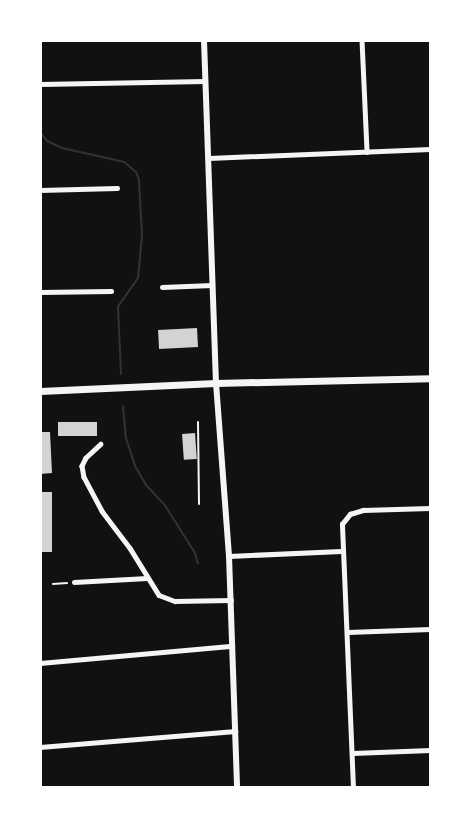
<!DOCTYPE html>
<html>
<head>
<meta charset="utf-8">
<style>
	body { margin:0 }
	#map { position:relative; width:471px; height:828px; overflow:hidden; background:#111; font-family:Commissioner,sans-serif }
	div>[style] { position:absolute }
	.stream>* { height:2px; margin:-1px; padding:0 1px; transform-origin:1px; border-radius:1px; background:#333 }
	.building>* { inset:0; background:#d3d3d3; transform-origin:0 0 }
	.path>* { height:1.5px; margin:-0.75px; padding:0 0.75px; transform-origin:0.75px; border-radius:0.75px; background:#f5f5f5 }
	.service>* { height:2px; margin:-1px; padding:0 1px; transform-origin:1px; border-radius:1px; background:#f5f5f5 }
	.minor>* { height:4.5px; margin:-2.25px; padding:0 2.25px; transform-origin:2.25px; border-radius:2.25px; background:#f5f5f5 }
	.tertiary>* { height:6px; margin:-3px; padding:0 3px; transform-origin:3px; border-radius:3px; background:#f5f5f5 }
	.secondary>* { height:7px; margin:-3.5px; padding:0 3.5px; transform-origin:3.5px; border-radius:3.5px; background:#f5f5f5 }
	span { translate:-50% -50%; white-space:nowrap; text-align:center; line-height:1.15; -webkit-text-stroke:4.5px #fff; paint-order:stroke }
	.frame { position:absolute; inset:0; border:42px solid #fff; pointer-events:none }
</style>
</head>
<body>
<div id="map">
	<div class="stream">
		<div style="left:40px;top:132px;width:11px;rotate:52deg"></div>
		<div style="left:47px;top:141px;width:17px;rotate:25deg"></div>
		<div style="left:62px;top:148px;width:64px;rotate:12.7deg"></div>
		<div style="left:124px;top:162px;width:16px;rotate:40deg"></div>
		<div style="left:136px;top:172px;width:9px;rotate:69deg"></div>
		<div style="left:139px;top:180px;width:55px;rotate:86.9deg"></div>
		<div style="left:142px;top:235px;width:43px;rotate:95.3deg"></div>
		<div style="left:138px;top:278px;width:35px;rotate:125deg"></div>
		<div style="left:118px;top:307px;width:67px;rotate:87.4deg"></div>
		<div style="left:123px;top:406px;width:32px;rotate:85deg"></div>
		<div style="left:126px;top:438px;width:29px;rotate:72deg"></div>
		<div style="left:135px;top:466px;width:22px;rotate:60deg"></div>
		<div style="left:146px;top:485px;width:26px;rotate:47deg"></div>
		<div style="left:164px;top:504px;width:58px;rotate:57.7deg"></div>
		<div style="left:195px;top:553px;width:11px;rotate:75deg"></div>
	</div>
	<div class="building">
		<div style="left:197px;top:328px;width:19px;height:39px;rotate:87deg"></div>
		<div style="left:97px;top:422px;width:14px;height:39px;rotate:90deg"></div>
		<div style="clip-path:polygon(40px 432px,50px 432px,52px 473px,40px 474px)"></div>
		<div style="left:195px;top:433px;width:26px;height:13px;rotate:86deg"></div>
		<div style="left:40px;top:492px;width:12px;height:60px"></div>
	</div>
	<div class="path">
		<div style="left:53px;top:584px;width:14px;rotate:-4deg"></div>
	</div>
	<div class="service">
		<div style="left:198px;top:422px;width:82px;rotate:89.3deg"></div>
	</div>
	<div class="minor">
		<div style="left:362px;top:40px;width:112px;rotate:87.4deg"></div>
		<div style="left:40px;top:84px;width:165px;rotate:-1deg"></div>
		<div style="left:209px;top:158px;width:221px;rotate:-2.3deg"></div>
		<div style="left:40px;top:190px;width:77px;rotate:-1.5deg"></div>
		<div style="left:162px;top:287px;width:50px;rotate:-2.3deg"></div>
		<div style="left:40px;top:292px;width:71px;rotate:-0.8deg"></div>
		<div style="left:101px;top:444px;width:21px;rotate:137deg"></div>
		<div style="left:86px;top:458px;width:9px;rotate:117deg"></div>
		<div style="left:82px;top:466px;width:11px;rotate:80deg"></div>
		<div style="left:84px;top:477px;width:38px;rotate:62deg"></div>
		<div style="left:102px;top:511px;width:46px;rotate:52.9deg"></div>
		<div style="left:130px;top:548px;width:55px;rotate:58.3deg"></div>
		<div style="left:159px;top:595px;width:17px;rotate:21deg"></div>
		<div style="left:175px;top:601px;width:56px;rotate:-1deg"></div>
		<div style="left:229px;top:556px;width:112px;rotate:-2.6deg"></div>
		<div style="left:74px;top:582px;width:73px;rotate:-3.1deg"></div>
		<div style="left:348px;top:632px;width:82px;rotate:-2.1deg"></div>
		<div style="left:40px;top:663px;width:193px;rotate:-5.1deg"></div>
		<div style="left:40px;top:747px;width:196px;rotate:-4.7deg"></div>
		<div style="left:353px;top:753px;width:77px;rotate:-2.2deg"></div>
		<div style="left:353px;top:788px;width:264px;rotate:-92.4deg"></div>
		<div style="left:342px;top:524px;width:13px;rotate:-51deg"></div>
		<div style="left:350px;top:514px;width:14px;rotate:-17deg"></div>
		<div style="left:363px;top:510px;width:67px;rotate:-1.7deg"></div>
	</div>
	<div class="tertiary">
		<div style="left:204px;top:40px;width:343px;rotate:88deg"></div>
		<div style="left:216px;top:383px;width:173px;rotate:85.7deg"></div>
		<div style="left:229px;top:556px;width:232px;rotate:88deg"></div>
	</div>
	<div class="secondary">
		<div style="left:40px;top:391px;width:176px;rotate:-2.6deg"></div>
		<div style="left:216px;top:383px;width:214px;rotate:-1.3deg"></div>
	</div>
	<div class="frame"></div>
</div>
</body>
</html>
